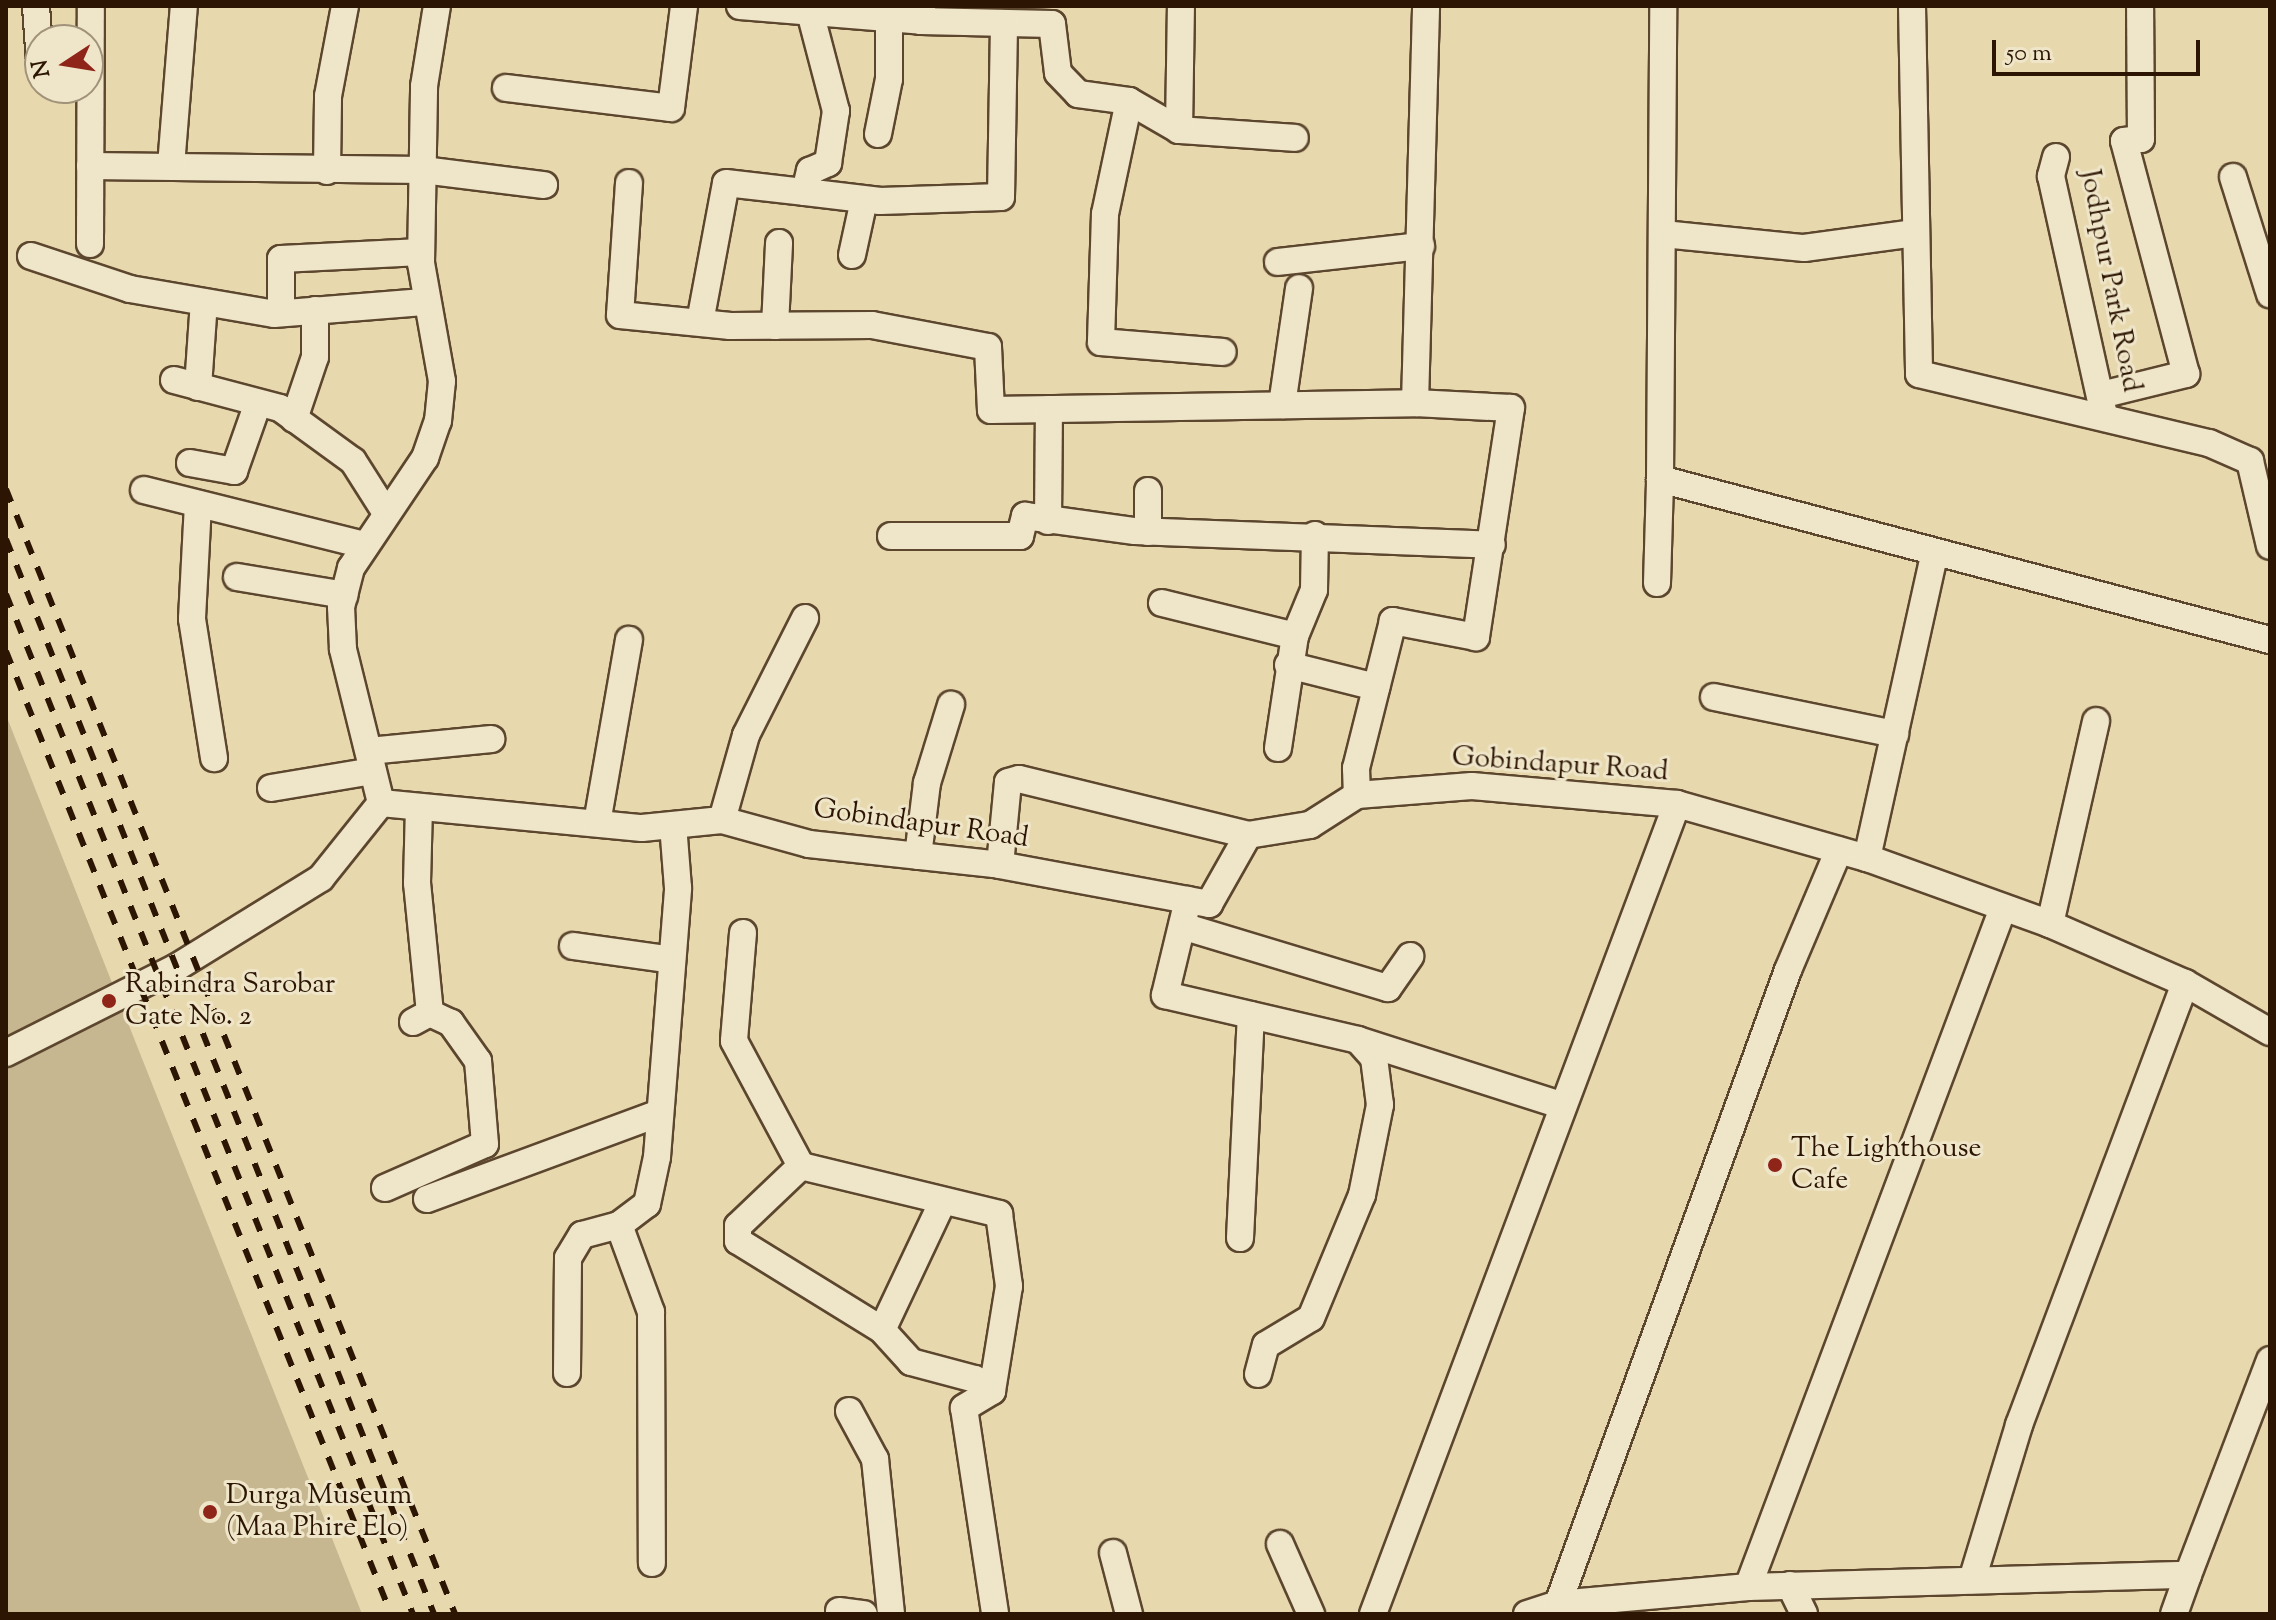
<!DOCTYPE html>
<html>
<head>
<meta charset="utf-8">
<style>
	body { margin:0 }
	#map { position:relative; width:2276px; height:1620px; overflow:hidden; background:#e7d8ae; font-family:"Sorts Mill Goudy",serif }
	div>[style] { position:absolute }
	.green>* { inset:0; background:#c7b791 }
	.roads { filter:drop-shadow(2px 0 #5c462e) drop-shadow(-2px 0 #5c462e) drop-shadow(0 2px #5c462e) drop-shadow(0 -2px #5c462e) }
	.minor>* { height:26px; margin:-13px; padding:0 13px; transform-origin:13px; border-radius:13px; background:#efe6ca }
	.rail>* { height:6px; margin-top:-3px; transform-origin:0; background:repeating-linear-gradient(90deg,#2d1503 0 14px,transparent 0 28px) }
	.dots>* { width:22px; height:22px; translate:-50% -50%; box-sizing:border-box; border:4px solid #efe6ca; border-radius:50% }
	span { translate:-50% -50%; white-space:nowrap; text-align:center; line-height:1.15; -webkit-text-stroke:6px #efe6ca; paint-order:stroke }
	.street-label { font-size:28px; color:#2d1503 }
	.poi-label { font-size:28px; color:#2d1503 }
	.left { translate:0 -50%; text-align:left }
	.frame { position:absolute; inset:0; border:8px solid #2d1503; pointer-events:none }
	.north { position:absolute; left:24px; top:24px; width:80px; height:80px; box-sizing:border-box; background:#efe6ca; border:2px solid #a1927a; border-radius:50%; rotate:258deg; font-size:22px; font-weight:700; line-height:32px; text-align:center; color:#2d1503 }
	.north::after { content:''; display:block; margin:auto; width:28px; height:36px; background:#8f2418; clip-path:polygon(50% 0,100% 100%,50% 72%,0 100%) }
	.scale { position:absolute; left:1992px; top:40px; width:208px; height:36px; box-sizing:border-box; border:4px solid #2d1503; border-top:0; padding-left:10px; font-size:24px; line-height:28px; white-space:nowrap; color:#2d1503; -webkit-text-stroke:6px #efe6ca; paint-order:stroke }
</style>
</head>
<body>
<div id="map">
	<div class="green">
		<div style="clip-path:polygon(6px 715px,362px 1614px,6px 1614px)"></div>
	</div>
	<div class="roads">
		<div class="minor">
			<div style="left:36px;top:6px;width:57px;rotate:86deg"></div>
			<div style="left:740px;top:6px;width:182px;rotate:4.7deg"></div>
			<div style="left:921px;top:21px;width:15px;rotate:-86deg"></div>
			<div style="left:1912px;top:6px;width:368px;rotate:88.9deg"></div>
			<div style="left:1919px;top:374px;width:298px;rotate:13.4deg"></div>
			<div style="left:2209px;top:443px;width:45px;rotate:23.7deg"></div>
			<div style="left:2250px;top:461px;width:87px;rotate:76.8deg"></div>
			<div style="left:921px;top:21px;width:131px;rotate:1.3deg"></div>
			<div style="left:1052px;top:24px;width:49px;rotate:83deg"></div>
			<div style="left:1058px;top:73px;width:29px;rotate:46deg"></div>
			<div style="left:1078px;top:94px;width:51px;rotate:7.8deg"></div>
			<div style="left:1129px;top:101px;width:58px;rotate:30.1deg"></div>
			<div style="left:1179px;top:130px;width:116px;rotate:3.9deg"></div>
			<div style="left:506px;top:88px;width:166px;rotate:6.9deg"></div>
			<div style="left:671px;top:108px;width:103px;rotate:-82.7deg"></div>
			<div style="left:1129px;top:101px;width:116px;rotate:102deg"></div>
			<div style="left:1105px;top:214px;width:128px;rotate:91.8deg"></div>
			<div style="left:1101px;top:342px;width:122px;rotate:4.7deg"></div>
			<div style="left:1179px;top:130px;width:124px;rotate:-89.1deg"></div>
			<div style="left:878px;top:134px;width:56px;rotate:-78.7deg"></div>
			<div style="left:889px;top:79px;width:61px;rotate:-90deg"></div>
			<div style="left:2056px;top:157px;width:20px;rotate:105deg"></div>
			<div style="left:2051px;top:176px;width:240px;rotate:77.5deg"></div>
			<div style="left:90px;top:166px;width:333px;rotate:0.7deg"></div>
			<div style="left:423px;top:170px;width:122px;rotate:7.1deg"></div>
			<div style="left:171px;top:166px;width:161px;rotate:-85.4deg"></div>
			<div style="left:327px;top:171px;width:75px;rotate:-89.2deg"></div>
			<div style="left:328px;top:96px;width:92px;rotate:-79.3deg"></div>
			<div style="left:2233px;top:177px;width:123px;rotate:72.5deg"></div>
			<div style="left:629px;top:183px;width:132px;rotate:93.9deg"></div>
			<div style="left:620px;top:315px;width:111px;rotate:5.7deg"></div>
			<div style="left:730px;top:326px;width:142px;rotate:-0.4deg"></div>
			<div style="left:872px;top:325px;width:118px;rotate:10.7deg"></div>
			<div style="left:988px;top:347px;width:63px;rotate:87.3deg"></div>
			<div style="left:991px;top:410px;width:424px;rotate:-0.9deg"></div>
			<div style="left:1415px;top:403px;width:96px;rotate:3deg"></div>
			<div style="left:1511px;top:408px;width:232px;rotate:98.7deg"></div>
			<div style="left:1476px;top:637px;width:85px;rotate:-169.1deg"></div>
			<div style="left:1393px;top:621px;width:152px;rotate:104.1deg"></div>
			<div style="left:1356px;top:768px;width:27px;rotate:88deg"></div>
			<div style="left:805px;top:192px;width:76px;rotate:6.8deg"></div>
			<div style="left:880px;top:201px;width:121px;rotate:-1.9deg"></div>
			<div style="left:1001px;top:197px;width:174px;rotate:-89deg"></div>
			<div style="left:1663px;top:234px;width:142px;rotate:5.7deg"></div>
			<div style="left:1804px;top:248px;width:112px;rotate:-7.7deg"></div>
			<div style="left:90px;top:244px;width:238px;rotate:-89.8deg"></div>
			<div style="left:852px;top:255px;width:56px;rotate:-77.7deg"></div>
			<div style="left:31px;top:256px;width:104px;rotate:18.4deg"></div>
			<div style="left:130px;top:289px;width:146px;rotate:9.8deg"></div>
			<div style="left:274px;top:314px;width:150px;rotate:-4.6deg"></div>
			<div style="left:1278px;top:262px;width:144px;rotate:-6.4deg"></div>
			<div style="left:281px;top:313px;width:54px;rotate:-90deg"></div>
			<div style="left:281px;top:259px;width:140px;rotate:-2.9deg"></div>
			<div style="left:700px;top:322px;width:141px;rotate:-79.4deg"></div>
			<div style="left:726px;top:183px;width:80px;rotate:6.5deg"></div>
			<div style="left:805px;top:192px;width:22px;rotate:-77deg"></div>
			<div style="left:810px;top:171px;width:20px;rotate:-24deg"></div>
			<div style="left:828px;top:163px;width:53px;rotate:-81.3deg"></div>
			<div style="left:836px;top:111px;width:102px;rotate:-104.7deg"></div>
			<div style="left:775px;top:326px;width:83px;rotate:-87.2deg"></div>
			<div style="left:174px;top:380px;width:110px;rotate:14.8deg"></div>
			<div style="left:280px;top:408px;width:90px;rotate:36deg"></div>
			<div style="left:353px;top:461px;width:62px;rotate:57.6deg"></div>
			<div style="left:198px;top:387px;width:85px;rotate:-86deg"></div>
			<div style="left:2101px;top:395px;width:88px;rotate:-13.9deg"></div>
			<div style="left:2186px;top:374px;width:241px;rotate:-104.9deg"></div>
			<div style="left:2124px;top:141px;width:17px;rotate:-7deg"></div>
			<div style="left:2141px;top:139px;width:133px;rotate:-90.4deg"></div>
			<div style="left:1415px;top:403px;width:397px;rotate:-88.4deg"></div>
			<div style="left:1282px;top:405px;width:118px;rotate:-81.7deg"></div>
			<div style="left:294px;top:419px;width:65px;rotate:-71.3deg"></div>
			<div style="left:315px;top:357px;width:47px;rotate:-90deg"></div>
			<div style="left:190px;top:463px;width:45px;rotate:10.3deg"></div>
			<div style="left:234px;top:471px;width:72px;rotate:-70.6deg"></div>
			<div style="left:1660px;top:479px;width:473px;rotate:-89.6deg"></div>
			<div style="left:144px;top:490px;width:228px;rotate:14deg"></div>
			<div style="left:1148px;top:491px;width:41px;rotate:90deg"></div>
			<div style="left:198px;top:504px;width:115px;rotate:93deg"></div>
			<div style="left:192px;top:619px;width:141px;rotate:81deg"></div>
			<div style="left:1048px;top:521px;width:112px;rotate:-89.5deg"></div>
			<div style="left:891px;top:536px;width:129px"></div>
			<div style="left:1020px;top:536px;width:21px;rotate:-76deg"></div>
			<div style="left:1025px;top:516px;width:111px;rotate:7.8deg"></div>
			<div style="left:1135px;top:531px;width:357px;rotate:2.2deg"></div>
			<div style="left:237px;top:577px;width:109px;rotate:9.5deg"></div>
			<div style="left:1657px;top:583px;width:104px;rotate:-88.3deg"></div>
			<div style="left:1660px;top:479px;width:631px;rotate:14.79deg"></div>
			<div style="left:1162px;top:603px;width:137px;rotate:13.9deg"></div>
			<div style="left:1295px;top:636px;width:50px;rotate:-67.6deg"></div>
			<div style="left:1314px;top:590px;width:55px;rotate:-89deg"></div>
			<div style="left:1288px;top:665px;width:91px;rotate:14deg"></div>
			<div style="left:1714px;top:697px;width:185px;rotate:11.6deg"></div>
			<div style="left:1278px;top:748px;width:113px;rotate:-81.4deg"></div>
			<div style="left:369px;top:751px;width:123px;rotate:-5.6deg"></div>
			<div style="left:271px;top:788px;width:103px;rotate:-9.5deg"></div>
			<div style="left:381px;top:803px;width:262px;rotate:5.5deg"></div>
			<div style="left:642px;top:828px;width:80px;rotate:-5.7deg"></div>
			<div style="left:722px;top:820px;width:90px;rotate:15.4deg"></div>
			<div style="left:809px;top:844px;width:186px;rotate:6.2deg"></div>
			<div style="left:994px;top:864px;width:219px;rotate:10.5deg"></div>
			<div style="left:1209px;top:904px;width:79px;rotate:-60.5deg"></div>
			<div style="left:1248px;top:835px;width:63px;rotate:-9.2deg"></div>
			<div style="left:1310px;top:825px;width:56px;rotate:-32.6deg"></div>
			<div style="left:1357px;top:795px;width:115px;rotate:-4.5deg"></div>
			<div style="left:1472px;top:786px;width:206px;rotate:5deg"></div>
			<div style="left:1677px;top:804px;width:198px;rotate:15.9deg"></div>
			<div style="left:1867px;top:858px;width:195px;rotate:19.8deg"></div>
			<div style="left:2050px;top:924px;width:147px;rotate:23.6deg"></div>
			<div style="left:2185px;top:983px;width:98px;rotate:30deg"></div>
			<div style="left:381px;top:803px;width:159px;rotate:-103.9deg"></div>
			<div style="left:343px;top:649px;width:42px;rotate:-92.7deg"></div>
			<div style="left:341px;top:607px;width:40px;rotate:-75.6deg"></div>
			<div style="left:351px;top:568px;width:133px;rotate:-56.1deg"></div>
			<div style="left:425px;top:458px;width:39px;rotate:-71deg"></div>
			<div style="left:438px;top:421px;width:40px;rotate:-84.3deg"></div>
			<div style="left:442px;top:381px;width:120px;rotate:-100.1deg"></div>
			<div style="left:421px;top:263px;width:177px;rotate:-89deg"></div>
			<div style="left:424px;top:86px;width:81px;rotate:-80.8deg"></div>
			<div style="left:722px;top:820px;width:88px;rotate:-74.2deg"></div>
			<div style="left:746px;top:735px;width:131px;rotate:-63.2deg"></div>
			<div style="left:597px;top:823px;width:186px;rotate:-80.1deg"></div>
			<div style="left:918px;top:856px;width:74px;rotate:-83deg"></div>
			<div style="left:927px;top:783px;width:82px;rotate:-72.9deg"></div>
			<div style="left:1867px;top:858px;width:310px;rotate:-77.5deg"></div>
			<div style="left:1000px;top:865px;width:83px;rotate:-84.5deg"></div>
			<div style="left:1008px;top:782px;width:11px;rotate:-15deg"></div>
			<div style="left:1019px;top:779px;width:236px;rotate:13.7deg"></div>
			<div style="left:1188px;top:900px;width:98px;rotate:103.6deg"></div>
			<div style="left:1165px;top:995px;width:198px;rotate:13.1deg"></div>
			<div style="left:1358px;top:1040px;width:215px;rotate:17.8deg"></div>
			<div style="left:2050px;top:924px;width:208px;rotate:-77.2deg"></div>
			<div style="left:1182px;top:926px;width:215px;rotate:16.8deg"></div>
			<div style="left:1388px;top:988px;width:39px;rotate:-55deg"></div>
			<div style="left:743px;top:933px;width:108px;rotate:94.8deg"></div>
			<div style="left:734px;top:1041px;width:142px;rotate:61.8deg"></div>
			<div style="left:801px;top:1166px;width:204px;rotate:13.6deg"></div>
			<div style="left:999px;top:1214px;width:73px;rotate:82.1deg"></div>
			<div style="left:1009px;top:1286px;width:106px;rotate:99.2deg"></div>
			<div style="left:573px;top:946px;width:100px;rotate:8deg"></div>
			<div style="left:413px;top:1022px;width:19px;rotate:-28deg"></div>
			<div style="left:430px;top:1013px;width:131px;rotate:-95.7deg"></div>
			<div style="left:417px;top:883px;width:76px;rotate:-88.5deg"></div>
			<div style="left:6px;top:1053px;width:191px;rotate:-26.7deg"></div>
			<div style="left:177px;top:967px;width:169px;rotate:-31.7deg"></div>
			<div style="left:321px;top:878px;width:96px;rotate:-51.3deg"></div>
			<div style="left:801px;top:1166px;width:87px;rotate:136.4deg"></div>
			<div style="left:738px;top:1226px;width:15px;rotate:90deg"></div>
			<div style="left:738px;top:1241px;width:169px;rotate:31.7deg"></div>
			<div style="left:385px;top:1188px;width:109px;rotate:-23.7deg"></div>
			<div style="left:485px;top:1144px;width:83px;rotate:-94.8deg"></div>
			<div style="left:478px;top:1061px;width:47px;rotate:-125.4deg"></div>
			<div style="left:451px;top:1023px;width:23px;rotate:-155deg"></div>
			<div style="left:427px;top:1199px;width:248px;rotate:-20.3deg"></div>
			<div style="left:942px;top:1203px;width:140px;rotate:115.3deg"></div>
			<div style="left:882px;top:1330px;width:43px;rotate:47.8deg"></div>
			<div style="left:911px;top:1362px;width:66px;rotate:14.9deg"></div>
			<div style="left:975px;top:1379px;width:21px;rotate:35deg"></div>
			<div style="left:619px;top:1225px;width:93px;rotate:69.8deg"></div>
			<div style="left:651px;top:1312px;width:251px;rotate:89.8deg"></div>
			<div style="left:1240px;top:1238px;width:223px;rotate:-87.2deg"></div>
			<div style="left:567px;top:1373px;width:115px;rotate:-89.5deg"></div>
			<div style="left:568px;top:1258px;width:27px;rotate:-59deg"></div>
			<div style="left:582px;top:1235px;width:38px;rotate:-15deg"></div>
			<div style="left:619px;top:1225px;width:35px;rotate:-37deg"></div>
			<div style="left:647px;top:1204px;width:48px;rotate:-78deg"></div>
			<div style="left:657px;top:1157px;width:270px;rotate:-85.5deg"></div>
			<div style="left:678px;top:888px;width:63px;rotate:-94.5deg"></div>
			<div style="left:1258px;top:1374px;width:30px;rotate:-75deg"></div>
			<div style="left:1266px;top:1345px;width:52px;rotate:-31deg"></div>
			<div style="left:1311px;top:1318px;width:133px;rotate:-67.5deg"></div>
			<div style="left:1362px;top:1195px;width:92px;rotate:-78.7deg"></div>
			<div style="left:1380px;top:1105px;width:47px;rotate:-97.3deg"></div>
			<div style="left:1374px;top:1058px;width:24px;rotate:-132deg"></div>
			<div style="left:992px;top:1391px;width:33px;rotate:149deg"></div>
			<div style="left:964px;top:1408px;width:208px;rotate:81.4deg"></div>
			<div style="left:849px;top:1411px;width:55px;rotate:61.6deg"></div>
			<div style="left:875px;top:1459px;width:156px;rotate:84.1deg"></div>
			<div style="left:1280px;top:1544px;width:77px;rotate:66.1deg"></div>
			<div style="left:1113px;top:1553px;width:63px;rotate:75.3deg"></div>
			<div style="left:2188px;top:1575px;width:230px;rotate:-69.1deg"></div>
			<div style="left:1972px;top:1580px;width:162px;rotate:-73.1deg"></div>
			<div style="left:2019px;top:1425px;width:472px;rotate:-69.4deg"></div>
			<div style="left:1790px;top:1585px;width:32px;rotate:64deg"></div>
			<div style="left:1748px;top:1587px;width:722px;rotate:-69.41deg"></div>
			<div style="left:839px;top:1611px;width:25px;rotate:7deg"></div>
			<div style="left:1373px;top:1614px;width:865px;rotate:-69.43deg"></div>
			<div style="left:1527px;top:1614px;width:33px;rotate:-18deg"></div>
			<div style="left:1558px;top:1604px;width:191px;rotate:-5.1deg"></div>
			<div style="left:1748px;top:1587px;width:440px;rotate:-1.6deg"></div>
			<div style="left:2188px;top:1575px;width:41px;rotate:109.7deg"></div>
			<div style="left:1562px;top:1614px;width:11px;rotate:-112deg"></div>
			<div style="left:1558px;top:1604px;width:674px;rotate:-70.06deg"></div>
			<div style="left:1788px;top:970px;width:130px;rotate:-67deg"></div>
		</div>
	</div>
	<div class="rail">
		<div style="left:6px;top:489px;width:1211px;rotate:68.24deg"></div>
		<div style="left:6px;top:539px;width:1157px;rotate:68.29deg"></div>
		<div style="left:6px;top:594px;width:1098px;rotate:68.25deg"></div>
		<div style="left:6px;top:651px;width:1037px;rotate:68.21deg"></div>
	</div>
	<div class="dots">
		<div style="left:109px;top:1001px;background:#8f2418"></div>
		<div style="left:1775px;top:1165px;background:#8f2418"></div>
		<div style="left:210px;top:1512px;background:#8f2418"></div>
	</div>
	<div class="street-label">
		<span style="left:2110px;top:281px;rotate:79deg">Jodhpur Park Road</span>
		<span style="left:1560px;top:765px;rotate:4deg">Gobindapur Road</span>
		<span style="left:921px;top:824px;rotate:8deg">Gobindapur Road</span>
	</div>
	<div class="poi-label">
		<span class="left" style="left:125px;top:1001px">Rabindra Sarobar<br>Gate No. 2</span>
		<span class="left" style="left:1791px;top:1165px">The Lighthouse<br>Cafe</span>
		<span class="left" style="left:226px;top:1512px">Durga Museum<br>(Maa Phire Elo)</span>
	</div>
	<div class="frame"></div>
	<div class="north">N</div>
	<div class="scale">50 m</div>
</div>
</body>
</html>
